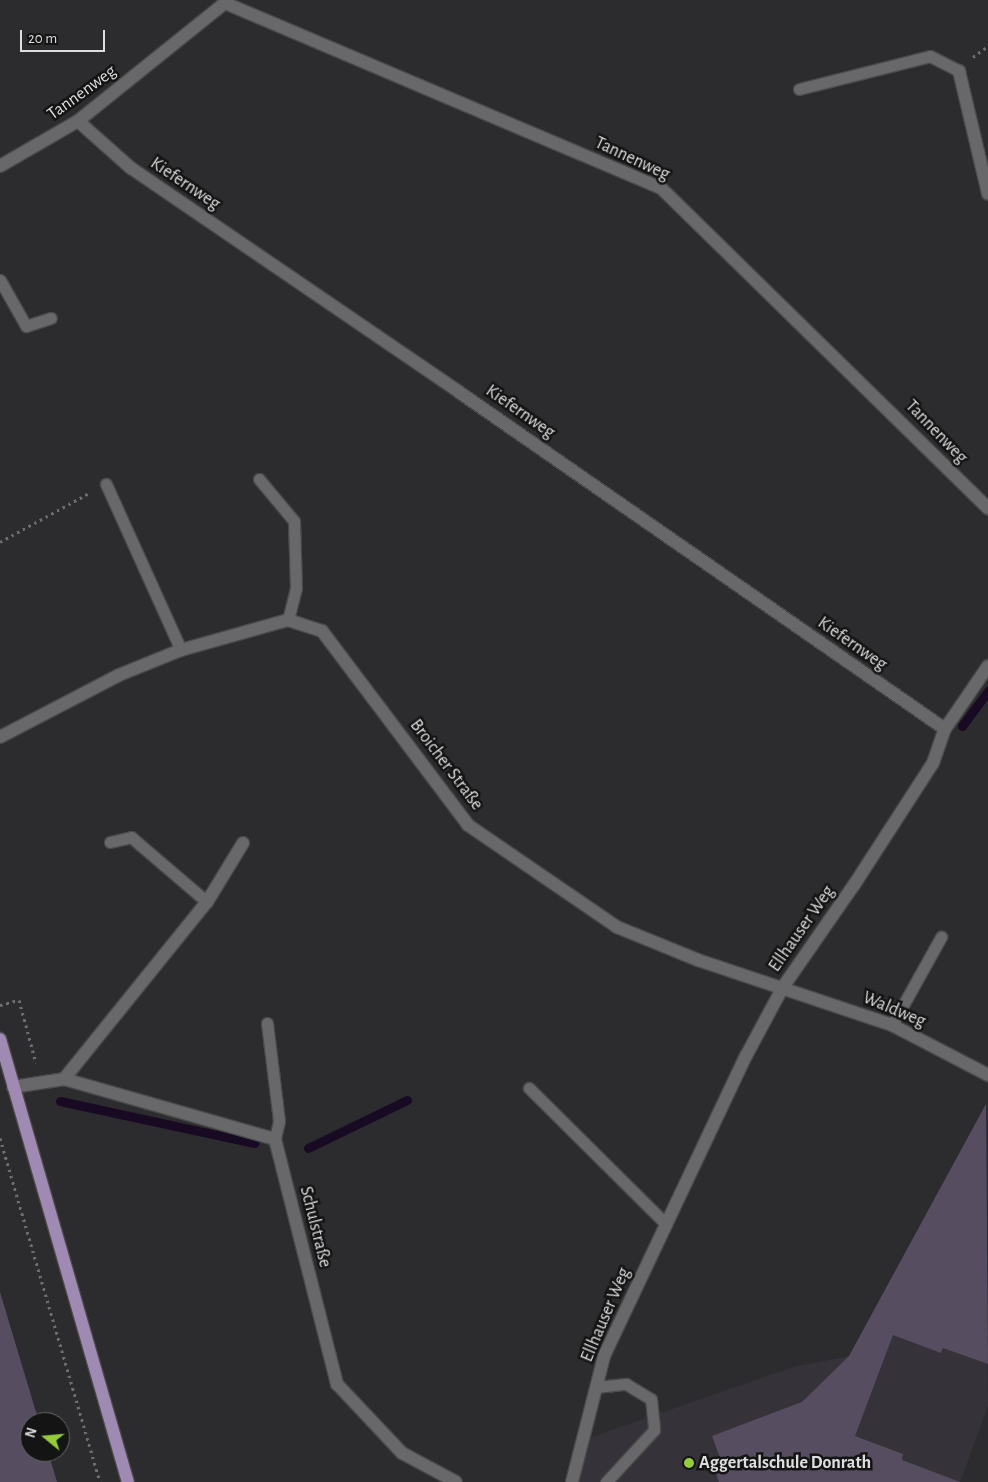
<!DOCTYPE html>
<html>
<head>
<meta charset="utf-8">
<style>
	body { margin:0 }
	#map { position:relative; width:988px; height:1482px; overflow:hidden; background:#2c2b2d; font-family:"Alegreya Sans",sans-serif }
	div>[style] { position:absolute }
	.built>* { inset:0; background:#353239 }
	.green>* { inset:0; background:#574d60 }
	.stream>* { height:9px; margin:-4.5px; padding:0 4.5px; transform-origin:4.5px; border-radius:4.5px; background:#190a24 }
	.path>* { height:3px; margin-top:-1.5px; transform-origin:0; background:repeating-linear-gradient(90deg,#6e6d6f 0 2.5px,transparent 0 6.5px) }
	.roads { filter:drop-shadow(1px 0 #49494a) drop-shadow(-1px 0 #49494a) drop-shadow(0 1px #49494a) drop-shadow(0 -1px #49494a) }
	.lane>* { height:11px; margin:-5.5px; padding:0 5.5px; transform-origin:5.5px; border-radius:5.5px; background:#68676a }
	.street>* { height:12px; margin:-6px; padding:0 6px; transform-origin:6px; border-radius:6px; background:#68676a }
	.primary>* { height:12px; margin:-6px; padding:0 6px; transform-origin:6px; border-radius:6px; background:#9f8ab3 }
	.dots>* { width:14px; height:14px; translate:-50% -50%; box-sizing:border-box; border:2px solid #141415; border-radius:50% }
	span { translate:-50% -50%; white-space:nowrap; text-align:center; line-height:1.15; -webkit-text-stroke:5px #141415; paint-order:stroke }
	.street-label { font-size:18px; color:#dededf }
	.poi-label { font-size:18px; color:#dededf; font-weight:700 }
	.left { translate:0 -50%; text-align:left }
	.north { position:absolute; left:20px; top:1412px; width:50px; height:50px; box-sizing:border-box; background:#141415; border:1px solid #656566; border-radius:50%; rotate:287deg; font-size:14px; font-weight:700; line-height:20px; text-align:center; color:#dededf }
	.north::after { content:''; display:block; margin:auto; width:18px; height:22px; background:#94cc3b; clip-path:polygon(50% 0,100% 100%,50% 72%,0 100%) }
	.scale { position:absolute; left:20px; top:30px; width:85px; height:22px; box-sizing:border-box; border:2px solid #dededf; border-top:0; padding-left:6px; font-size:15px; line-height:18px; white-space:nowrap; color:#dededf; -webkit-text-stroke:4px #141415; paint-order:stroke }
</style>
</head>
<body>
<div id="map">
	<div class="built">
		<div style="clip-path:polygon(986px 1104px,988px 1406px,960px 1482px,572px 1482px,583px 1440px,793px 1367px,849px 1356px)"></div>
	</div>
	<div class="green">
		<div style="clip-path:polygon(986px 1104px,988px 1364px,943px 1348px,941px 1353px,893px 1335px,855px 1436px,903px 1454px,902px 1460px,960px 1482px,719px 1482px,714px 1469px,723px 1466px,712px 1436px,802px 1402px,849px 1356px)"></div>
		<div style="clip-path:polygon(0 1292px,39px 1422px,30px 1422px,30px 1452px,48px 1452px,57px 1482px,0 1482px)"></div>
	</div>
	<div class="stream">
		<div style="left:962px;top:726px;width:44px;rotate:-53.4deg"></div>
		<div style="left:60px;top:1101px;width:199px;rotate:12.2deg"></div>
		<div style="left:308px;top:1148px;width:110px;rotate:-25.9deg"></div>
	</div>
	<div class="path">
		<div style="left:973px;top:57px;width:19px;rotate:-36deg"></div>
		<div style="left:0;top:542px;width:102px;rotate:-28.8deg"></div>
		<div style="left:0;top:1005px;width:20px;rotate:-15deg"></div>
		<div style="left:19px;top:1000px;width:65px;rotate:74.9deg"></div>
		<div style="left:0;top:1138px;width:358px;rotate:73.8deg"></div>
	</div>
	<div class="roads">
		<div class="lane">
			<div style="left:799px;top:89px;width:135px;rotate:-14.1deg"></div>
			<div style="left:930px;top:56px;width:33px;rotate:27deg"></div>
			<div style="left:0;top:280px;width:53px;rotate:60.5deg"></div>
			<div style="left:26px;top:326px;width:26px;rotate:-18deg"></div>
			<div style="left:259px;top:479px;width:55px;rotate:50.2deg"></div>
			<div style="left:294px;top:521px;width:67px;rotate:88.3deg"></div>
			<div style="left:296px;top:588px;width:33px;rotate:104deg"></div>
			<div style="left:106px;top:484px;width:182px;rotate:65.7deg"></div>
			<div style="left:110px;top:842px;width:22px;rotate:-13deg"></div>
			<div style="left:131px;top:837px;width:100px;rotate:40.5deg"></div>
			<div style="left:267px;top:1023px;width:99px;rotate:83deg"></div>
			<div style="left:279px;top:1121px;width:18px;rotate:103deg"></div>
			<div style="left:892px;top:1025px;width:101px;rotate:-60.9deg"></div>
			<div style="left:529px;top:1088px;width:193px;rotate:44.8deg"></div>
			<div style="left:596px;top:1387px;width:30px;rotate:-6deg"></div>
			<div style="left:626px;top:1384px;width:29px;rotate:31deg"></div>
			<div style="left:651px;top:1399px;width:31px;rotate:84deg"></div>
			<div style="left:654px;top:1430px;width:71px;rotate:132.7deg"></div>
		</div>
		<div class="street">
			<div style="left:959px;top:71px;width:126px;rotate:76.7deg"></div>
			<div style="left:78px;top:121px;width:71px;rotate:41.6deg"></div>
			<div style="left:131px;top:168px;width:397px;rotate:34.3deg"></div>
			<div style="left:459px;top:392px;width:591px;rotate:34.74deg"></div>
			<div style="left:0;top:166px;width:90px;rotate:-30deg"></div>
			<div style="left:78px;top:121px;width:189px;rotate:-38.8deg"></div>
			<div style="left:225px;top:3px;width:474px;rotate:23deg"></div>
			<div style="left:661px;top:188px;width:458px;rotate:44.4deg"></div>
			<div style="left:0;top:737px;width:134px;rotate:-27.5deg"></div>
			<div style="left:119px;top:675px;width:67px;rotate:-22deg"></div>
			<div style="left:181px;top:650px;width:111px;rotate:-15.7deg"></div>
			<div style="left:288px;top:620px;width:36px;rotate:18deg"></div>
			<div style="left:322px;top:631px;width:243px;rotate:53deg"></div>
			<div style="left:468px;top:825px;width:181px;rotate:34.4deg"></div>
			<div style="left:617px;top:927px;width:87px;rotate:22.2deg"></div>
			<div style="left:698px;top:960px;width:205px;rotate:18.5deg"></div>
			<div style="left:892px;top:1025px;width:108px;rotate:27.5deg"></div>
			<div style="left:64px;top:1079px;width:228px;rotate:-51.1deg"></div>
			<div style="left:207px;top:902px;width:69px;rotate:-58.6deg"></div>
			<div style="left:13px;top:1087px;width:52px;rotate:-8.9deg"></div>
			<div style="left:64px;top:1079px;width:219px;rotate:15.9deg"></div>
			<div style="left:275px;top:1139px;width:253px;rotate:75.8deg"></div>
			<div style="left:337px;top:1384px;width:95px;rotate:46.7deg"></div>
			<div style="left:402px;top:1453px;width:61px;rotate:28.2deg"></div>
			<div style="left:572px;top:1482px;width:130px;rotate:-75.7deg"></div>
			<div style="left:604px;top:1356px;width:332px;rotate:-64.7deg"></div>
			<div style="left:746px;top:1056px;width:78px;rotate:-61.8deg"></div>
			<div style="left:783px;top:987px;width:124px;rotate:-55.2deg"></div>
			<div style="left:854px;top:885px;width:145px;rotate:-57.1deg"></div>
			<div style="left:933px;top:763px;width:36px;rotate:-71deg"></div>
			<div style="left:945px;top:729px;width:76px;rotate:-55.7deg"></div>
		</div>
		<div class="primary">
			<div style="left:0;top:1039px;width:461px;rotate:73.9deg"></div>
		</div>
	</div>
	<div class="dots">
		<div style="left:689px;top:1463px;background:#94cc3b"></div>
	</div>
	<div class="street-label">
		<span style="left:82px;top:93px;rotate:-36deg">Tannenweg</span>
		<span style="left:632px;top:159px;rotate:25deg">Tannenweg</span>
		<span style="left:185px;top:184px;rotate:34deg">Kiefernweg</span>
		<span style="left:520px;top:412px;rotate:35deg">Kiefernweg</span>
		<span style="left:936px;top:432px;rotate:46deg">Tannenweg</span>
		<span style="left:852px;top:644px;rotate:35deg">Kiefernweg</span>
		<span style="left:446px;top:765px;rotate:53deg">Broicher Straße</span>
		<span style="left:802px;top:929px;rotate:-55deg">Ellhauser Weg</span>
		<span style="left:894px;top:1010px;rotate:23deg">Waldweg</span>
		<span style="left:315px;top:1227px;rotate:76deg">Schulstraße</span>
		<span style="left:606px;top:1315px;rotate:-67deg">Ellhauser Weg</span>
	</div>
	<div class="poi-label">
		<span class="left" style="left:699px;top:1463px">Aggertalschule Donrath</span>
	</div>
	<div class="north">N</div>
	<div class="scale">20 m</div>
</div>
</body>
</html>
